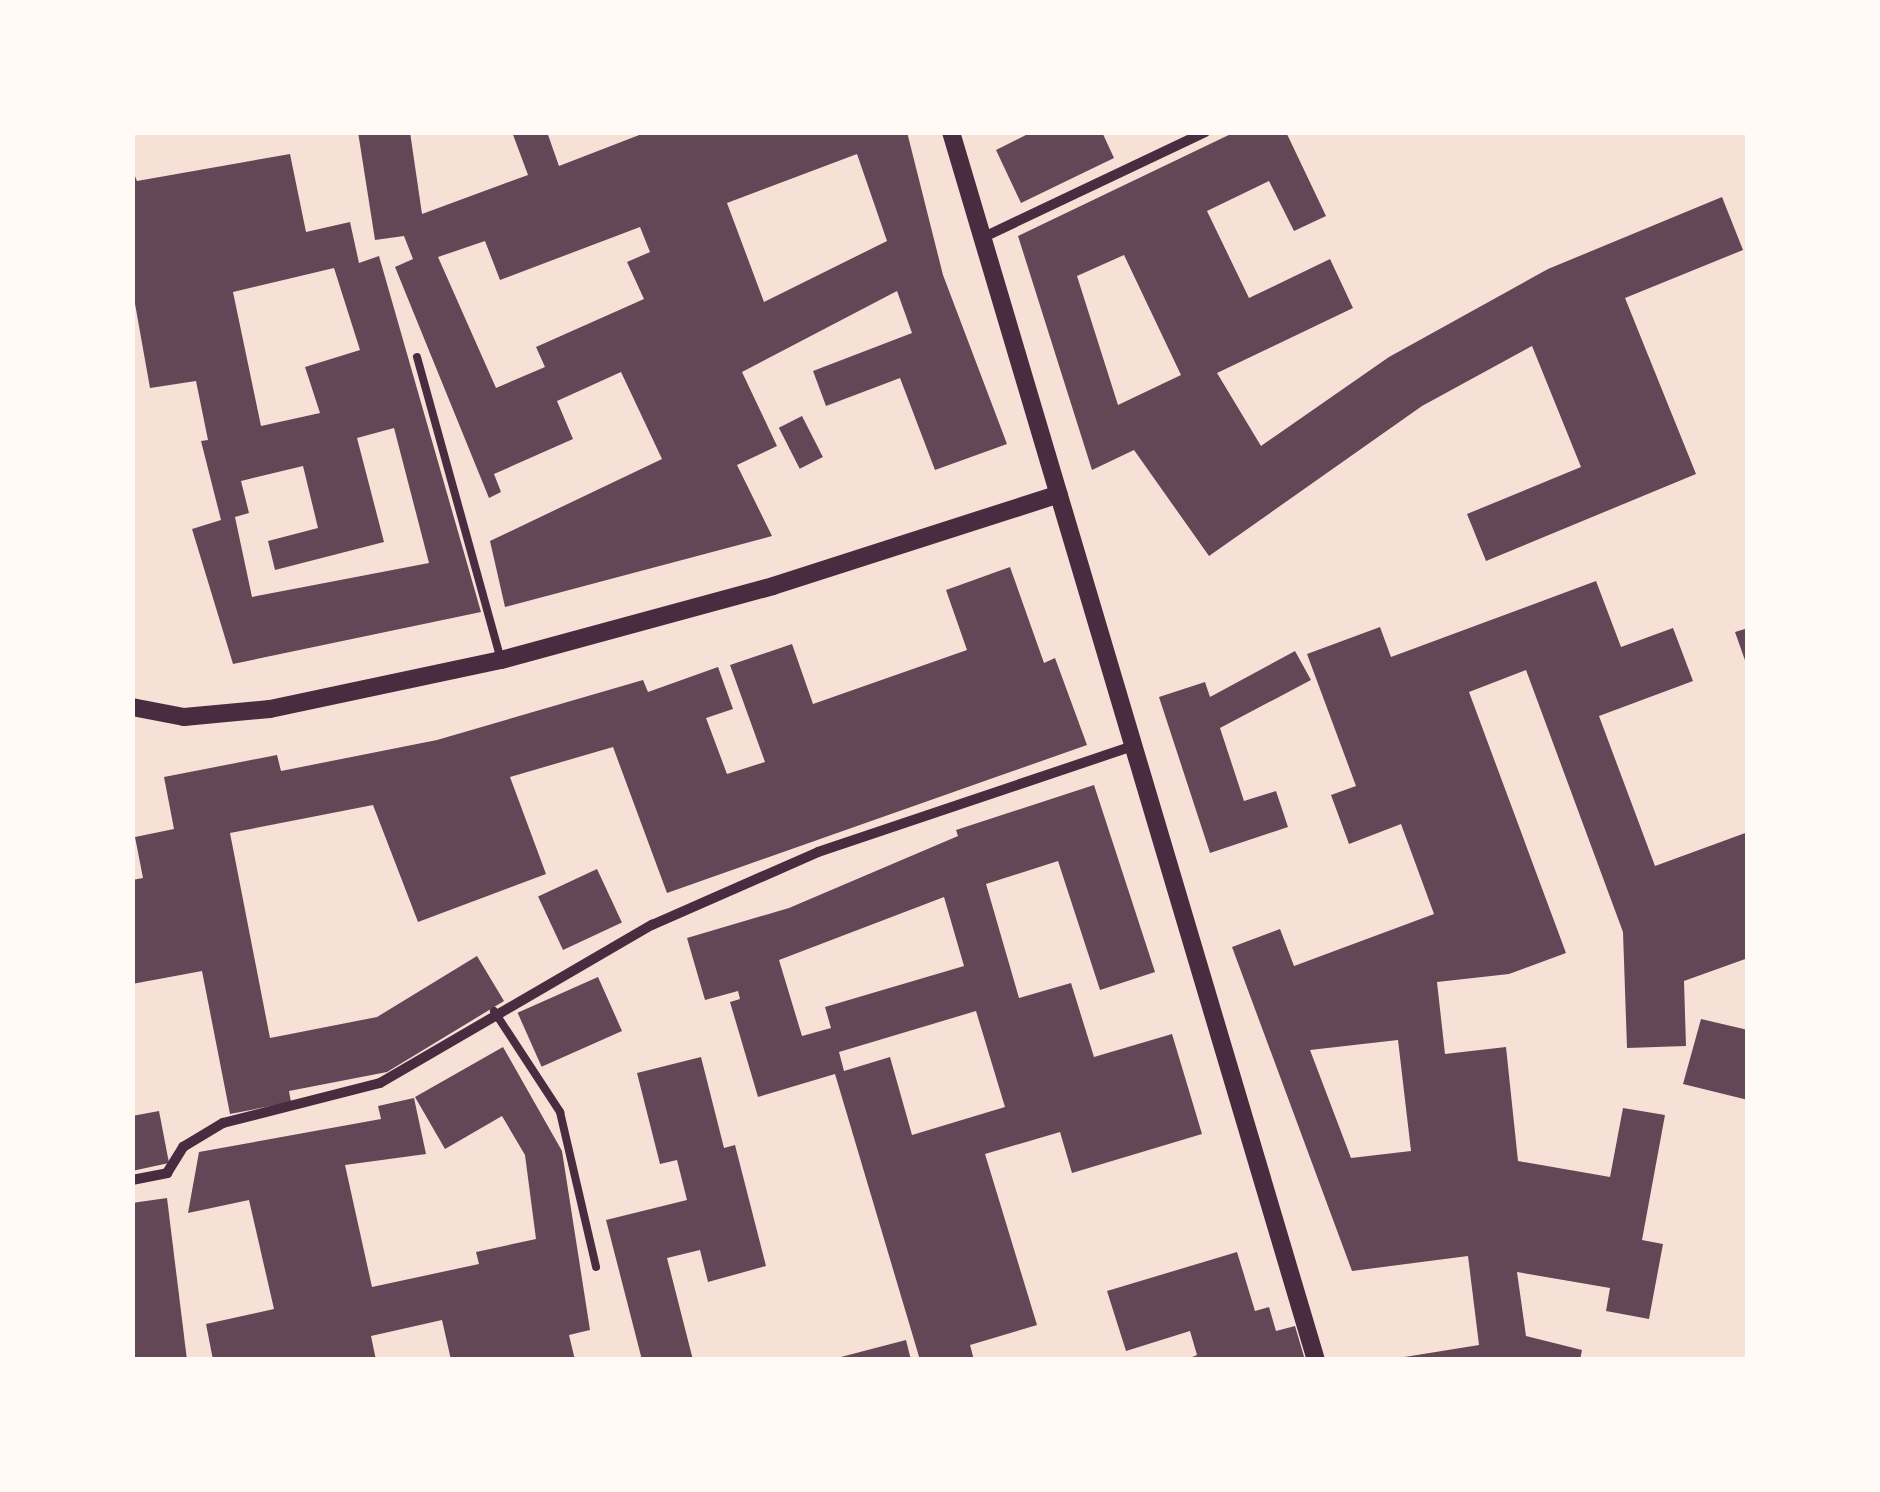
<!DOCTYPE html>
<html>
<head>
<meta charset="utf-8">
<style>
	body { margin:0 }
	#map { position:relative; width:1880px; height:1492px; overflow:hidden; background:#f7e1d7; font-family:Signika,sans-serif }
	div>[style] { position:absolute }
	.building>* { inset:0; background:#644757; transform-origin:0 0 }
	.service>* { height:8px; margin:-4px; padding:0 4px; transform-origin:4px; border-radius:4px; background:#4a2c40 }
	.minor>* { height:10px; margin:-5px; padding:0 5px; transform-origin:5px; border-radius:5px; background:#4a2c40 }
	.tertiary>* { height:18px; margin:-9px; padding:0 9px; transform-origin:9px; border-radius:9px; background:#4a2c40 }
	span { translate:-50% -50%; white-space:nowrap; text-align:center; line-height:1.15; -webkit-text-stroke:10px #fffaf5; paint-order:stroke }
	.frame { position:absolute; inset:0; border:135px solid #fffaf5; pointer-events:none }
</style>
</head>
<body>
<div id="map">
	<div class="building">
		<div style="clip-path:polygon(evenodd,358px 132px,410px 132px,422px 214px,528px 175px,512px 132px,547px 132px,559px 166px,647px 132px,907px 132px,943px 275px,1007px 444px,935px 470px,900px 378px,826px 406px,813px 371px,912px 333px,897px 291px,742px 372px,777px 446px,737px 465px,772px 536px,505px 607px,490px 541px,662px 459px,621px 372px,557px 401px,573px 439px,494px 474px,501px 492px,489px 498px,395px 267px,413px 259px,404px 236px,375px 240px,358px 132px,857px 154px,887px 241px,764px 302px,727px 203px,857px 154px,358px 132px,640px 227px,650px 252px,627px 262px,644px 299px,536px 347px,545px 367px,496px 388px,438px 257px,485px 241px,500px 280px,640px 227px)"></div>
		<div style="clip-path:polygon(1032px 132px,1102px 132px,1114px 158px,1021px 203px,996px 150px)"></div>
		<div style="clip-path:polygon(evenodd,1235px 132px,1286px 132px,1326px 216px,1294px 231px,1269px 181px,1207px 211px,1249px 298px,1330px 259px,1353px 308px,1217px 373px,1261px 446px,1389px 357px,1548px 269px,1722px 197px,1743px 250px,1625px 298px,1696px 474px,1486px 561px,1467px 514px,1581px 467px,1532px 346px,1422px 406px,1209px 556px,1134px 450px,1092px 470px,1018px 236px,1235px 132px,1124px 255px,1181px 375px,1118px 405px,1077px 276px,1124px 255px)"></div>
		<div style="clip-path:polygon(evenodd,290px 154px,306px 232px,350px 222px,359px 263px,379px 256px,481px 612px,233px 664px,192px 529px,221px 520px,201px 441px,208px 440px,196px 381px,150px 388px,132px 287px,132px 169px,137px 181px,290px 154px,334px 268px,360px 350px,305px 367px,320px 413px,261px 426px,233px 292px,334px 268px,290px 154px,394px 428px,429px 563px,252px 597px,235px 517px,249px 513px,241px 481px,303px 466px,318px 528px,268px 541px,275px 570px,384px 542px,357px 438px,394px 428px)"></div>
		<div style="left:802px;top:416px;width:46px;height:26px;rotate:63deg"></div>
		<div style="clip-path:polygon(1010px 567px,1044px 663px,1055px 658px,1087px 745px,667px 893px,613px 747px,510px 777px,546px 874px,418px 922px,373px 805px,230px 833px,270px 1038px,377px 1017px,477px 956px,504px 1001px,387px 1072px,289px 1091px,291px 1102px,230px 1114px,202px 971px,132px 984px,132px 880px,143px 878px,135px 837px,174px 829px,164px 777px,277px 755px,281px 771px,437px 740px,643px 680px,648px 692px,718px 667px,733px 709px,706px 718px,727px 774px,765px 762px,730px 665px,792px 644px,813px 704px,967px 650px,946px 590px)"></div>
		<div style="clip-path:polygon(evenodd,1596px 581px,1621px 647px,1673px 628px,1693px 681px,1599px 716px,1655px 866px,1748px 832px,1748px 958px,1684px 981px,1686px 1046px,1627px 1048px,1623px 932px,1526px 670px,1469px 692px,1566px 953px,1509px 974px,1437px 982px,1445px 1054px,1506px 1047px,1518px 1161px,1610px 1177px,1623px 1108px,1665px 1115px,1642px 1240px,1663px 1244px,1649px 1319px,1606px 1311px,1610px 1288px,1517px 1272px,1526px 1336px,1582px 1350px,1580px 1360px,1386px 1360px,1479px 1345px,1468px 1256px,1352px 1271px,1232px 947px,1280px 929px,1294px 966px,1434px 914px,1401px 824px,1349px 844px,1331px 795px,1356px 786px,1307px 654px,1380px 627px,1391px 657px,1596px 581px,1398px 1040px,1411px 1151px,1351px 1158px,1310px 1050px,1398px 1040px)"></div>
		<div style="clip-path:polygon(1748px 628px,1748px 666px,1747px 666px,1735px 632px)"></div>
		<div style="clip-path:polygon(1295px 651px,1311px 680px,1220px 728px,1244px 801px,1276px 791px,1288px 827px,1210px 853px,1159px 697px,1205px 682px,1210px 697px)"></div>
		<div style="clip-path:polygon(evenodd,1094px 785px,1155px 972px,1100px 990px,1058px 861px,986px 884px,1019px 998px,1071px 983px,1094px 1057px,1172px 1034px,1202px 1134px,1072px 1173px,1060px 1132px,985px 1154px,1037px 1325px,970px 1345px,974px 1360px,920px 1360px,835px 1074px,758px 1097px,730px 1002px,740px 999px,738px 991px,705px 1000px,687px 938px,789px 908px,958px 836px,956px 830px,1094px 785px,944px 897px,964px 966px,825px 1007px,831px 1028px,802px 1036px,779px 960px,944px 897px,1094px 785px,976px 1011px,1005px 1107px,912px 1135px,890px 1057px,844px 1071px,839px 1052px,976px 1011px)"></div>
		<div style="left:597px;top:869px;width:59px;height:65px;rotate:65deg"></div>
		<div style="left:598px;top:977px;width:59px;height:88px;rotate:66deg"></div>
		<div style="clip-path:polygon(1701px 1019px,1748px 1030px,1748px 1100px,1683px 1084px)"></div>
		<div style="clip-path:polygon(503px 1047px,562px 1151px,590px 1330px,569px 1335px,575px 1360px,451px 1360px,442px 1320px,371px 1336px,376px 1360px,213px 1360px,206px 1324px,274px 1309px,249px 1200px,188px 1213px,199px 1152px,381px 1119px,378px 1106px,414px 1098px,426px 1154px,345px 1165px,372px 1287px,479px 1264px,476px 1252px,536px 1239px,525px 1155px,502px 1116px,445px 1149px,415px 1097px)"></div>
		<div style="clip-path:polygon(701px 1057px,724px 1148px,735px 1145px,766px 1266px,708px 1282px,700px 1250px,667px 1258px,693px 1360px,642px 1360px,606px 1220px,687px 1200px,677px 1160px,660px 1164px,637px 1073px)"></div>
		<div style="clip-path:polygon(159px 1111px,169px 1163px,132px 1171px,132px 1116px)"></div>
		<div style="clip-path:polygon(167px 1198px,187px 1360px,132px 1360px,132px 1203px)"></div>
		<div style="clip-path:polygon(1237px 1252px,1255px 1311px,1269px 1307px,1276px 1331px,1295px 1326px,1305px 1360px,1185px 1360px,1197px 1355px,1190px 1331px,1126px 1351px,1107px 1291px)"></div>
		<div style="clip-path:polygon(906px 1340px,911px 1360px,837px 1360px,837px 1358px)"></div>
	</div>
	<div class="service">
		<div style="left:417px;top:357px;width:314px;rotate:74.5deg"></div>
		<div style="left:494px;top:1011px;width:121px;rotate:56.8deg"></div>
		<div style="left:560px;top:1112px;width:159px;rotate:76.9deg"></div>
	</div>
	<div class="minor">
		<div style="left:984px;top:237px;width:245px;rotate:-25.4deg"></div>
		<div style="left:132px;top:1180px;width:36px;rotate:-11deg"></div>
		<div style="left:167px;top:1173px;width:31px;rotate:-58deg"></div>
		<div style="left:183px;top:1147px;width:47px;rotate:-31deg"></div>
		<div style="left:223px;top:1123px;width:162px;rotate:-14.3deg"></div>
		<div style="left:380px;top:1083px;width:315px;rotate:-30.2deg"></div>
		<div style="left:652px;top:925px;width:181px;rotate:-23.7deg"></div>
		<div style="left:818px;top:852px;width:329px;rotate:-18.6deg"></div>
	</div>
	<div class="tertiary">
		<div style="left:951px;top:132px;width:1281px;rotate:73.45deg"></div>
		<div style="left:132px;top:707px;width:53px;rotate:10.9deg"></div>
		<div style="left:184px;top:717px;width:86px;rotate:-5.3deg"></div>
		<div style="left:270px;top:709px;width:236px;rotate:-12deg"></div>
		<div style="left:501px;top:660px;width:282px;rotate:-15.2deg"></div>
		<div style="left:773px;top:586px;width:300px;rotate:-17.8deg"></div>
	</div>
	<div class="frame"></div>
</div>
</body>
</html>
